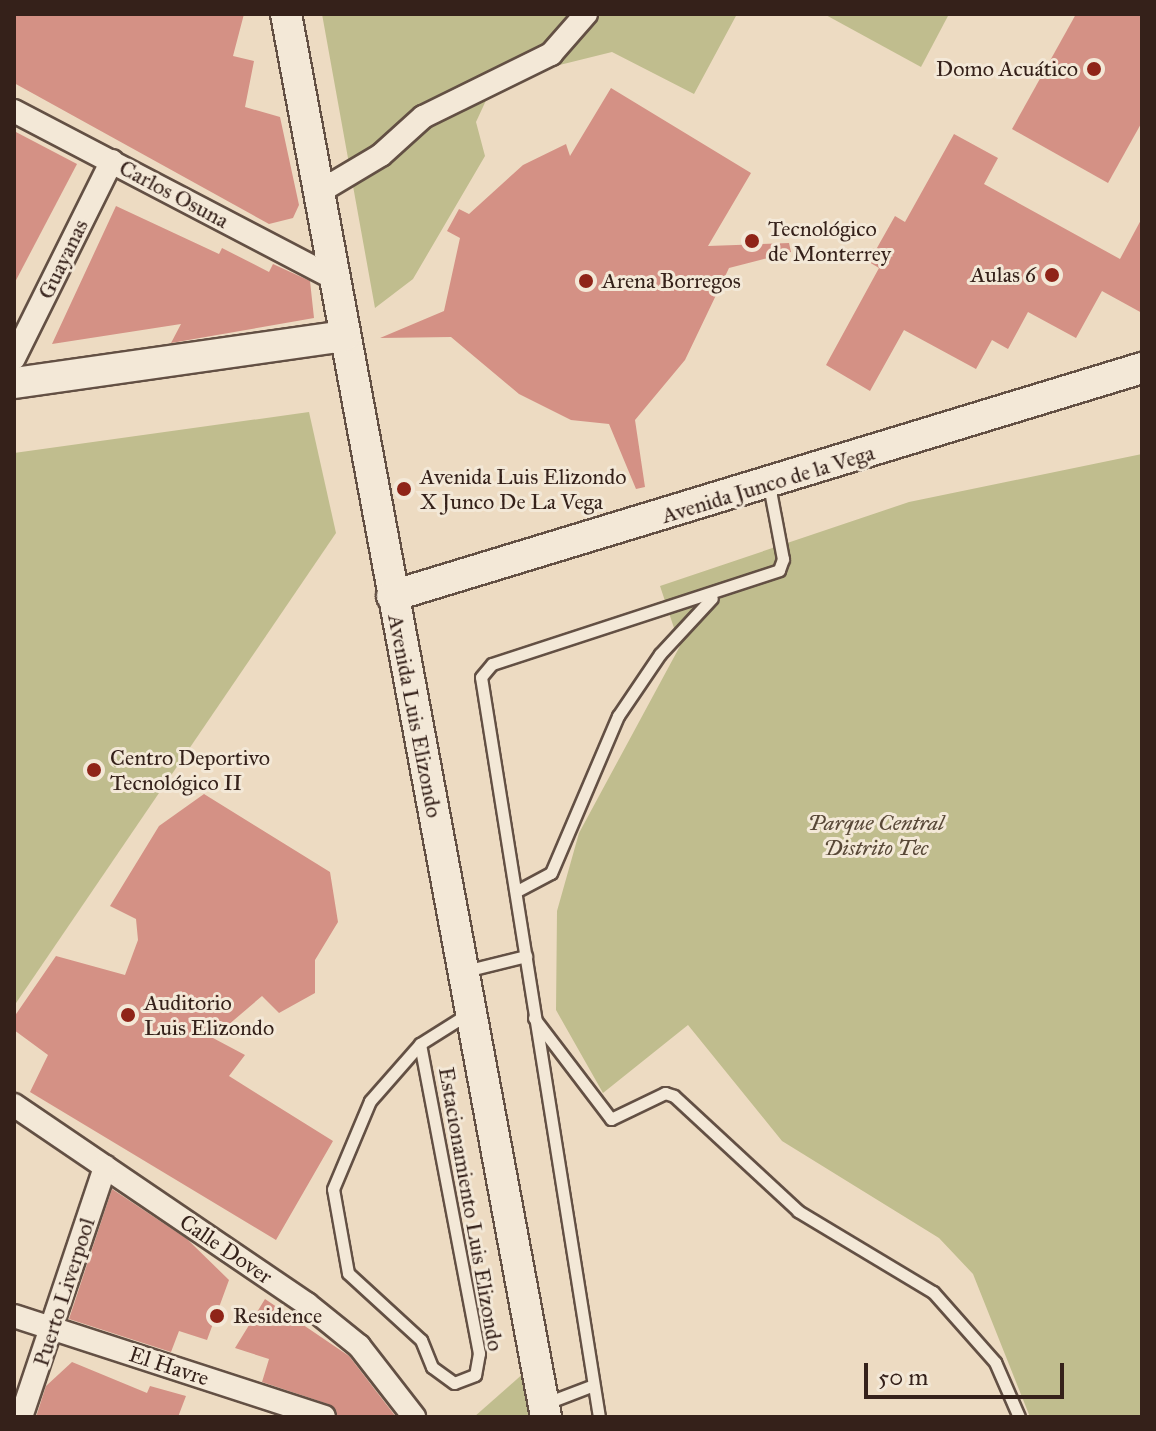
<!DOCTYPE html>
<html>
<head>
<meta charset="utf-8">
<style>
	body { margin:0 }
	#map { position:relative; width:1156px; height:1431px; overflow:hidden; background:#eddbc2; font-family:"IM FELL Great Primer",serif }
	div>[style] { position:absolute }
	.green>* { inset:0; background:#c0bd8e }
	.building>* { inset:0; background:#d49185 }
	.roads { filter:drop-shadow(2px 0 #635044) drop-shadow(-2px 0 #635044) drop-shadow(0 2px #635044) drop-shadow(0 -2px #635044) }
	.lane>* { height:11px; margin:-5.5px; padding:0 5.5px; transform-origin:5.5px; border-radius:5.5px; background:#f3e8d7 }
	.street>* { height:22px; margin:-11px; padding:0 11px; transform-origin:11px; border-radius:11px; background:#f3e8d7 }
	.secondary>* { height:30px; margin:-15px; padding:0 15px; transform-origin:15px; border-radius:15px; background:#f3e8d7 }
	.dots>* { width:22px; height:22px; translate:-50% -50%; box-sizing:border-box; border:4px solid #f3e8d7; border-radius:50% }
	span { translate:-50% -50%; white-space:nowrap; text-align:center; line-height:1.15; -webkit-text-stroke:6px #f3e8d7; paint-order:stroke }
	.poi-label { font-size:22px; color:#35211a }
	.right { translate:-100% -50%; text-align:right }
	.left { translate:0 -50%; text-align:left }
	.street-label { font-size:22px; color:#35211a }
	.park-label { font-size:22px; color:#584837; font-style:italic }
	.frame { position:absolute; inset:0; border:16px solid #35211a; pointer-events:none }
	.scale { position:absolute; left:864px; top:1363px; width:200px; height:36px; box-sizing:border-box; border:4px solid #35211a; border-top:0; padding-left:10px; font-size:24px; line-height:28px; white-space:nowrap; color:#35211a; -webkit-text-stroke:6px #f3e8d7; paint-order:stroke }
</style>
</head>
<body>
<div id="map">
	<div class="green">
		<div style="clip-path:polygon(322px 14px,737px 14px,694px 94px,612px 52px,495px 81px,476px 122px,485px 156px,413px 279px,375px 308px)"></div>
		<div style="clip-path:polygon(824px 14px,949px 14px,921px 67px)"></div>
		<div style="clip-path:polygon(309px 412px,336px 533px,14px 1006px,14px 453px)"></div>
		<div style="clip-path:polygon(1142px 454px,1142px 1417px,1030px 1417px,973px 1274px,939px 1238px,782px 1141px,688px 1025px,603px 1093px,556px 1010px,557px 911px,579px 833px,680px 646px,660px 586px,909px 502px)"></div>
		<div style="clip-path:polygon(525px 1372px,542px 1417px,474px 1417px)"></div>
	</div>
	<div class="building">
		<div style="clip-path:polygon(14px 14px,244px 14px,233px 56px,254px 61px,245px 107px,280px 117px,299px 205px,293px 218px,269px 224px,14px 83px)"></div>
		<div style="clip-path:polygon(1076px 14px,1142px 14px,1142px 122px,1108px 183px,1012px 129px)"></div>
		<div style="clip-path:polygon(611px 88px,751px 173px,708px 246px,789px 243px,791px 252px,729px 268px,685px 360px,635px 420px,645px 487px,636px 489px,609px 424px,571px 420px,519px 394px,451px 337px,380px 338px,444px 311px,460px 238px,447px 231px,459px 209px,469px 214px,523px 165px,566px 144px,570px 156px)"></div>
		<div style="clip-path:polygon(14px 131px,77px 164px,14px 284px)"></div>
		<div style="clip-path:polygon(954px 134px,998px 158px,984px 184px,1120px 259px,1142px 218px,1142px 313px,1102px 291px,1076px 338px,1028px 312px,1008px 349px,992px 340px,976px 369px,904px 330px,870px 391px,826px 365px,879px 268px,869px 262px,895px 216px,905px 222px)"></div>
		<div style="clip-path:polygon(116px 206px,219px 254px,222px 248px,269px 272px,273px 264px,310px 281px,314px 318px,171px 343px,181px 324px,52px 344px)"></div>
		<div style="clip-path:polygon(204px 794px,330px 872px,338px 922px,315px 960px,315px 993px,279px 1013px,262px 996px,213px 1038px,245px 1055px,229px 1076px,333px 1141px,276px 1240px,30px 1092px,48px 1055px,14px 1030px,14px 1017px,56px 956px,125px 975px,138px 940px,136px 919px,110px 906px,159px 826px)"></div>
		<div style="clip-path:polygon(112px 1189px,187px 1239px,229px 1280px,207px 1340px,179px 1331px,171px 1352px,69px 1319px)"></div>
		<div style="clip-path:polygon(265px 1299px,349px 1356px,396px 1417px,338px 1417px,328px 1404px,262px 1382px,269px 1359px,235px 1348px)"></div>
		<div style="clip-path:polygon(72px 1362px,147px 1393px,150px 1386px,186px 1396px,178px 1417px,36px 1417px,46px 1386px)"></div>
	</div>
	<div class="roads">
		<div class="lane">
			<div style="left:517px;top:891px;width:38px;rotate:-28deg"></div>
			<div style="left:551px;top:873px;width:171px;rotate:-66.9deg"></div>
			<div style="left:618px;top:716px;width:75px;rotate:-55.9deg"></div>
			<div style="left:660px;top:654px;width:76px;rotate:-47.1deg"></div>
			<div style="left:465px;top:971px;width:63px;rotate:-13.8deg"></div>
			<div style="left:534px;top:1018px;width:127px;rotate:52.7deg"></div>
			<div style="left:611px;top:1119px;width:60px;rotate:-25.7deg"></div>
			<div style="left:665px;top:1093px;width:9px;rotate:18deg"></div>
			<div style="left:674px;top:1096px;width:169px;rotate:42.8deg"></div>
			<div style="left:798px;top:1211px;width:157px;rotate:31deg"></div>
			<div style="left:933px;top:1292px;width:94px;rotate:48.5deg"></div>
			<div style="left:995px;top:1362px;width:60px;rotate:66.4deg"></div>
			<div style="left:420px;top:1044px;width:315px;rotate:79.2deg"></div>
			<div style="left:479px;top:1353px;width:22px;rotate:100deg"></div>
			<div style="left:475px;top:1375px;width:22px;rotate:159deg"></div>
			<div style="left:454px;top:1383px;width:27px;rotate:-144deg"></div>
			<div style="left:432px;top:1367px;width:29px;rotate:-112deg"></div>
			<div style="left:421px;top:1340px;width:99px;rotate:-137.5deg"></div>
			<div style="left:348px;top:1273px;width:85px;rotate:-100.1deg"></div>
			<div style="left:333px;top:1189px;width:95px;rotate:-67.2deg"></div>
			<div style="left:370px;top:1101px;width:76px;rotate:-48.7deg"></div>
			<div style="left:420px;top:1044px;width:58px;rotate:-32.3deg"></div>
			<div style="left:544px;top:1404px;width:50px;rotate:-21deg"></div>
			<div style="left:599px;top:1417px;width:749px;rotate:-99.06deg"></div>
			<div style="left:481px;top:677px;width:17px;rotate:-50deg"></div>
			<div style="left:492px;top:664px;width:302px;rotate:-18.1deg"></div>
			<div style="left:779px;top:570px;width:12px;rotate:-70deg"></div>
			<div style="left:783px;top:559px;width:75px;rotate:-100.7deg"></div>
		</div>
		<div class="street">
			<div style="left:14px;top:111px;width:361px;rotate:27.6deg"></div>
			<div style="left:319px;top:192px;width:72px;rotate:-30.8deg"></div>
			<div style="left:381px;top:155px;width:57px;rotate:-42.1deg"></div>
			<div style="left:423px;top:117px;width:143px;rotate:-26.2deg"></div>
			<div style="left:551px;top:54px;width:53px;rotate:-48.8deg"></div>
			<div style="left:14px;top:358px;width:220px;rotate:-63.6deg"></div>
			<div style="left:14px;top:1105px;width:354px;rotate:34.2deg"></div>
			<div style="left:307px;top:1304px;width:67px;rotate:38.9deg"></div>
			<div style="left:359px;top:1346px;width:90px;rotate:52.2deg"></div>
			<div style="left:14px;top:1316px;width:326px;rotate:18deg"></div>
			<div style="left:21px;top:1417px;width:264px;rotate:-71.4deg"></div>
		</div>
		<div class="secondary">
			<div style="left:286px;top:14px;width:1427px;rotate:79.5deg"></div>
			<div style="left:14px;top:383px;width:334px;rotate:-8.1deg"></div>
			<div style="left:392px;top:596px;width:784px;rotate:-16.91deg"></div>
		</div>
	</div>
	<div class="dots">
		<div style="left:1094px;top:69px;background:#8f2418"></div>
		<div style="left:752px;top:241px;background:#8f2418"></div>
		<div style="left:1052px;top:275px;background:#8f2418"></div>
		<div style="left:586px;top:281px;background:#8f2418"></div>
		<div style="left:404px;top:489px;background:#8f2418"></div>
		<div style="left:94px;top:770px;background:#8f2418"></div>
		<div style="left:128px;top:1015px;background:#8f2418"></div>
		<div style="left:217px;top:1316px;background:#8f2418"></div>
	</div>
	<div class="poi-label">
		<span class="right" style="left:1078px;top:69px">Domo Acuático</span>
		<span class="left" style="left:768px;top:241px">Tecnológico<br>de Monterrey</span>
		<span class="right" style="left:1036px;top:275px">Aulas 6</span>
		<span class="left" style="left:602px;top:281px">Arena Borregos</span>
		<span class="left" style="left:420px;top:489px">Avenida Luis Elizondo<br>X Junco De La Vega</span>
		<span class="left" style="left:110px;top:770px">Centro Deportivo<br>Tecnológico II</span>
		<span class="left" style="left:144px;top:1015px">Auditorio<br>Luis Elizondo</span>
		<span class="left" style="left:233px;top:1316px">Residence</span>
	</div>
	<div class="street-label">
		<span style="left:174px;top:194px;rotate:28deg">Carlos Osuna</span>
		<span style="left:63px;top:259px;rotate:-64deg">Guayanas</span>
		<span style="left:768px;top:484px;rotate:-17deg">Avenida Junco de la Vega</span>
		<span style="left:415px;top:716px;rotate:79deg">Avenida Luis Elizondo</span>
		<span style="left:471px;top:1209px;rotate:80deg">Estacionamiento Luis Elizondo</span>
		<span style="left:226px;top:1249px;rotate:34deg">Calle Dover</span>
		<span style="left:64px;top:1292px;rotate:-72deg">Puerto Liverpool</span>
		<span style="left:169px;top:1366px;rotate:18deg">El Havre</span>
	</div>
	<div class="park-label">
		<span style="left:876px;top:835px">Parque Central<br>Distrito Tec</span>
	</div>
	<div class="frame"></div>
	<div class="scale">50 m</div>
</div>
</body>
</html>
